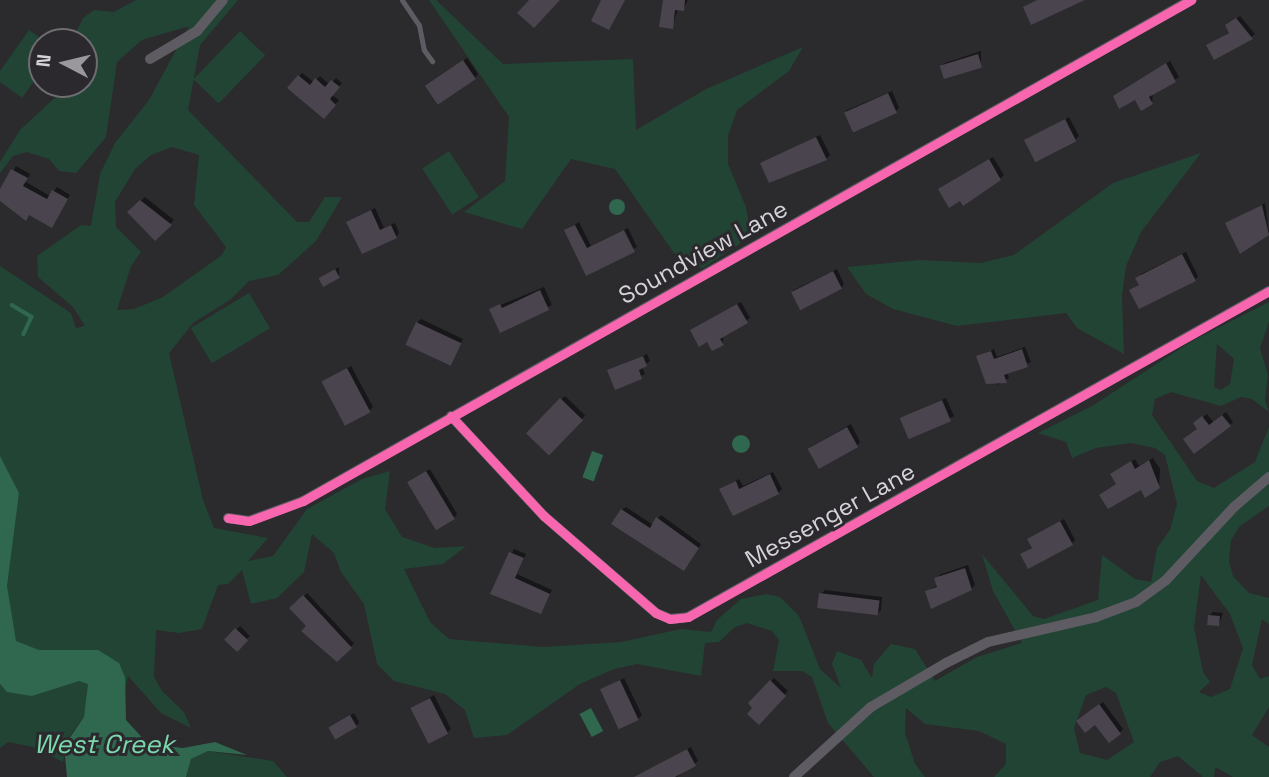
<!DOCTYPE html>
<html>
<head>
<meta charset="utf-8">
<style>
	body { margin:0 }
	#map { position:relative; width:1269px; height:777px; overflow:hidden; background:#2b2a2d; font-family:"Space Grotesk",sans-serif }
	div>[style] { position:absolute }
	.green>* { inset:0; background:#224435; transform-origin:0 0 }
	.water>* { inset:0; background:#2f674f; transform-origin:0 0 }
	.round { border-radius:50% }
	.shadow>* { inset:0; background:#0007; transform-origin:0 0 }
	.stream>* { height:3.5px; margin:-1.75px; padding:0 1.75px; transform-origin:1.75px; border-radius:1.75px; background:#2f674f }
	.building>* { inset:0; background:#4a444f; transform-origin:0 0 }
	.lane>* { height:5px; margin:-2.5px; padding:0 2.5px; transform-origin:2.5px; border-radius:2.5px; background:#5f5b63 }
	.street>* { height:10px; margin:-5px; padding:0 5px; transform-origin:5px; border-radius:5px; background:#5f5b63 }
	.cycleway>* { height:9px; margin:-4.5px; padding:0 4.5px; transform-origin:4.5px; border-radius:4.5px; background:#f766af }
	span { translate:-50% -50%; white-space:nowrap; text-align:center; line-height:1.15; -webkit-text-stroke:6px #2b292e; paint-order:stroke }
	.street-label { font-size:24px; color:#d5d3d7 }
	.water-label { font-size:26px; color:#7bd7ac; font-style:italic }
	.north { position:absolute; left:28px; top:28px; width:70px; height:70px; box-sizing:border-box; background:#2b292e; border:2px solid #6f6d72; border-radius:50%; rotate:277deg; font-size:19px; font-weight:700; line-height:28px; text-align:center; color:#d5d3d7 }
	.north::after { content:''; display:block; margin:auto; width:24px; height:32px; background:#9a989c; clip-path:polygon(50% 0,100% 100%,50% 72%,0 100%) }
</style>
</head>
<body>
<div id="map">
	<div class="green">
		<div style="clip-path:polygon(evenodd,136px 0,238px 0,200px 45px,188px 110px,297px 222px,309px 222px,325px 197px,342px 197px,316px 241px,278px 275px,249px 281px,230px 300px,193px 323px,169px 353px,203px 500px,214px 528px,268px 538px,248px 561px,273px 556px,307px 509px,362px 479px,390px 471px,385px 509px,402px 537px,435px 548px,466px 546px,443px 564px,404px 569px,430px 622px,449px 639px,543px 647px,621px 642px,681px 629px,711px 632px,717px 620px,741px 599px,766px 594px,780px 597px,799px 616px,820px 669px,841px 688px,832px 664px,837px 651px,861px 660px,872px 678px,874px 664px,891px 644px,915px 649px,935px 681px,977px 657px,1022px 643px,993px 591px,982px 554px,1033px 616px,1044px 619px,1098px 600px,1102px 555px,1135px 579px,1151px 582px,1157px 548px,1170px 530px,1177px 504px,1165px 455px,1155px 448px,1131px 443px,1096px 448px,1072px 458px,1066px 442px,1038px 433px,1092px 406px,1192px 341px,1269px 302px,1269px 322px,1260px 348px,1268px 375px,1265px 400px,1269px 412px,1252px 399px,1241px 397px,1221px 406px,1171px 392px,1155px 399px,1152px 415px,1197px 481px,1214px 488px,1255px 462px,1269px 427px,1269px 506px,1240px 526px,1231px 540px,1229px 562px,1233px 576px,1249px 593px,1269px 598px,1269px 624px,1262px 619px,1252px 665px,1260px 679px,1269px 676px,1269px 707px,1252px 735px,1269px 747px,1269px 777px,1233px 777px,1215px 767px,1214px 777px,1203px 777px,1178px 756px,1160px 762px,1150px 777px,994px 777px,1006px 764px,1006px 744px,979px 731px,925px 724px,906px 708px,905px 733px,915px 764px,925px 777px,874px 777px,828px 723px,812px 677px,802px 671px,773px 671px,779px 640px,772px 631px,747px 623px,735px 627px,719px 642px,705px 643px,701px 676px,637px 664px,614px 669px,580px 684px,507px 735px,474px 738px,465px 710px,445px 694px,394px 681px,377px 664px,364px 604px,341px 572px,334px 553px,312px 534px,304px 572px,277px 598px,251px 604px,242px 570px,228px 584px,218px 585px,202px 629px,179px 633px,156px 630px,154px 677px,162px 691px,184px 712px,191px 728px,161px 713px,128px 676px,124px 696px,125px 677px,90px 688px,84px 717px,69px 737px,63px 762px,33px 747px,8px 742px,0 748px,0 266px,71px 313px,76px 328px,85px 326px,73px 307px,38px 277px,37px 256px,81px 225px,91px 226px,100px 174px,115px 143px,149px 100px,189px 26px,142px 40px,117px 62px,106px 137px,76px 173px,59px 171px,49px 159px,27px 152px,13px 156px,0 173px,0 162px,20px 130px,61px 92px,63px 84px,84px 84px,84px 42px,71px 42px,83px 18px,94px 10px,114px 12px,136px 0,172px 147px,199px 155px,194px 205px,226px 247px,222px 255px,163px 297px,134px 309px,117px 310px,131px 266px,141px 252px,116px 227px,115px 202px,135px 169px,151px 155px,172px 147px,136px 0,1217px 344px,1234px 359px,1230px 384px,1221px 390px,1214px 387px,1217px 344px,136px 0,1201px 575px,1230px 614px,1243px 648px,1230px 689px,1211px 697px,1199px 692px,1210px 682px,1203px 672px,1194px 627px,1201px 575px,136px 0,1106px 687px,1116px 693px,1134px 742px,1107px 760px,1080px 753px,1074px 728px,1086px 695px,1106px 687px)"></div>
		<div style="clip-path:polygon(429px 0,436px 0,503px 64px,633px 59px,636px 130px,706px 89px,803px 47px,789px 71px,737px 110px,728px 136px,728px 164px,746px 207px,749px 224px,744px 241px,703px 268px,690px 266px,674px 253px,615px 169px,571px 159px,522px 229px,464px 212px,505px 181px,509px 117px)"></div>
		<div style="clip-path:polygon(29px 30px,46px 42px,42px 42px,42px 70px,22px 98px,0 82px,0 71px)"></div>
		<div style="left:240px;top:31px;width:35px;height:67px;rotate:44deg"></div>
		<div style="left:449px;top:151px;width:55px;height:32px;rotate:57deg"></div>
		<div style="clip-path:polygon(1201px 153px,1141px 232px,1126px 266px,1122px 296px,1124px 354px,1077px 328px,1066px 313px,957px 326px,893px 309px,866px 294px,847px 267px,920px 260px,981px 263px,1014px 255px,1113px 183px)"></div>
		<div style="left:249px;top:293px;width:41px;height:68px;rotate:59deg"></div>
		<div style="clip-path:polygon(208px 751px,273px 761px,287px 777px,186px 777px,191px 759px)"></div>
	</div>
	<div class="water">
		<div class="round" style="left:609px;top:199px;width:16px;height:16px"></div>
		<div class="round" style="left:732px;top:435px;width:18px;height:18px"></div>
		<div style="left:592px;top:451px;width:12px;height:28px;rotate:20deg"></div>
		<div style="clip-path:polygon(0 456px,19px 493px,7px 586px,16px 641px,39px 650px,98px 650px,119px 663px,125px 677px,126px 720px,148px 744px,183px 748px,215px 742px,247px 755px,208px 751px,191px 759px,186px 777px,67px 777px,64px 746px,84px 717px,88px 684px,79px 681px,32px 696px,7px 692px,0 684px)"></div>
		<div style="left:591px;top:708px;width:26px;height:13px;rotate:62deg"></div>
	</div>
	<div class="shadow">
		<div style="clip-path:polygon(664px 0,688px 0,683px 9px,678px 9px,672px 27px)"></div>
		<div style="clip-path:polygon(1240px 16px,1255px 34px,1251px 37px,1208px 45px,1230px 32px,1227px 25px)"></div>
		<div style="clip-path:polygon(981px 51px,981px 66px,941px 66px,945px 63px)"></div>
		<div style="clip-path:polygon(467px 58px,478px 74px,475px 78px,431px 82px)"></div>
		<div style="clip-path:polygon(1170px 61px,1179px 77px,1153px 93px,1152px 103px,1142px 108px,1136px 97px,1119px 93px)"></div>
		<div style="clip-path:polygon(302px 73px,314px 82px,320px 76px,330px 85px,336px 78px,342px 83px,332px 95px,339px 100px,324px 117px,289px 87px)"></div>
		<div style="clip-path:polygon(892px 91px,899px 108px,896px 111px,845px 111px)"></div>
		<div style="clip-path:polygon(1069px 117px,1079px 136px,1075px 140px,1026px 141px)"></div>
		<div style="clip-path:polygon(820px 135px,830px 155px,826px 159px,762px 164px)"></div>
		<div style="clip-path:polygon(993px 157px,1004px 175px,1000px 179px,961px 199px,940px 189px)"></div>
		<div style="clip-path:polygon(16px 166px,30px 174px,26px 182px,50px 196px,57px 187px,70px 195px,55px 222px,0 199px)"></div>
		<div style="clip-path:polygon(145px 197px,174px 220px,155px 239px,129px 212px)"></div>
		<div style="clip-path:polygon(1265px 203px,1269px 234px,1241px 252px,1228px 223px)"></div>
		<div style="clip-path:polygon(375px 208px,384px 228px,395px 223px,399px 233px,396px 237px,348px 222px)"></div>
		<div style="clip-path:polygon(579px 222px,591px 246px,628px 228px,637px 247px,587px 274px,566px 231px)"></div>
		<div style="clip-path:polygon(1186px 252px,1198px 276px,1195px 280px,1131px 290px,1140px 284px,1141px 274px)"></div>
		<div style="clip-path:polygon(339px 267px,339px 277px,324px 275px)"></div>
		<div style="clip-path:polygon(837px 269px,844px 284px,841px 288px,792px 291px)"></div>
		<div style="clip-path:polygon(544px 287px,552px 305px,501px 331px,491px 309px)"></div>
		<div style="clip-path:polygon(741px 302px,750px 318px,723px 335px,723px 343px,692px 330px)"></div>
		<div style="clip-path:polygon(421px 319px,463px 339px,450px 364px,417px 323px)"></div>
		<div style="clip-path:polygon(1025px 347px,1031px 362px,1007px 372px,1009px 378px,997px 385px,978px 357px,994px 349px,997px 357px)"></div>
		<div style="clip-path:polygon(647px 354px,650px 361px,642px 367px,645px 374px,616px 387px,609px 371px)"></div>
		<div style="clip-path:polygon(351px 366px,373px 407px,369px 411px,324px 382px)"></div>
		<div style="left:565px;top:396px;width:28px;height:52px;rotate:44deg"></div>
		<div style="left:946px;top:398px;width:20px;height:48px;rotate:66deg"></div>
		<div style="clip-path:polygon(1226px 412px,1233px 422px,1230px 425px,1199px 429px,1199px 420px,1207px 414px,1213px 422px)"></div>
		<div style="clip-path:polygon(851px 424px,860px 442px,857px 446px,809px 448px)"></div>
		<div style="clip-path:polygon(1153px 458px,1160px 469px,1159px 487px,1118px 484px,1116px 471px,1135px 459px,1139px 466px)"></div>
		<div style="clip-path:polygon(430px 469px,457px 514px,454px 518px,412px 480px)"></div>
		<div style="clip-path:polygon(773px 472px,782px 489px,778px 493px,722px 489px,739px 479px,743px 486px)"></div>
		<div style="clip-path:polygon(626px 507px,653px 525px,661px 515px,701px 544px,688px 565px,622px 510px)"></div>
		<div style="clip-path:polygon(1064px 519px,1075px 540px,1072px 543px,1022px 554px,1033px 547px,1033px 536px)"></div>
		<div style="clip-path:polygon(514px 549px,526px 554px,517px 574px,552px 590px,541px 612px,493px 593px)"></div>
		<div style="clip-path:polygon(968px 565px,975px 585px,971px 589px,927px 591px,938px 585px,939px 575px)"></div>
		<div style="clip-path:polygon(825px 590px,882px 597px,881px 610px,877px 614px,821px 594px)"></div>
		<div style="left:307px;top:593px;width:69px;height:21px;rotate:47deg"></div>
		<div style="clip-path:polygon(1213px 612px,1223px 613px,1219px 624px,1210px 615px)"></div>
		<div style="left:240px;top:626px;width:14px;height:18px;rotate:45deg"></div>
		<div style="clip-path:polygon(624px 678px,642px 715px,638px 719px,602px 690px)"></div>
		<div style="clip-path:polygon(774px 678px,788px 691px,759px 722px,750px 703px)"></div>
		<div style="clip-path:polygon(434px 695px,451px 729px,447px 733px,412px 708px)"></div>
		<div style="clip-path:polygon(1103px 702px,1123px 729px,1120px 733px,1082px 718px)"></div>
		<div style="clip-path:polygon(354px 713px,359px 722px,356px 726px,335px 725px)"></div>
		<div style="clip-path:polygon(691px 747px,698px 761px,677px 777px,636px 777px)"></div>
	</div>
	<div class="stream">
		<div style="left:12px;top:305px;width:23px;rotate:31deg"></div>
		<div style="left:32px;top:317px;width:19px;rotate:115deg"></div>
	</div>
	<div class="building">
		<div style="clip-path:polygon(529px 0,560px 0,534px 28px,517px 13px)"></div>
		<div style="clip-path:polygon(601px 0,625px 0,609px 30px,591px 21px)"></div>
		<div style="clip-path:polygon(663px 0,685px 0,684px 11px,675px 10px,673px 29px,659px 27px)"></div>
		<div style="clip-path:polygon(1037px 0,1085px 0,1031px 25px,1023px 7px)"></div>
		<div style="clip-path:polygon(1236px 18px,1253px 39px,1214px 60px,1206px 45px,1229px 33px,1225px 25px)"></div>
		<div style="left:978px;top:54px;width:14px;height:40px;rotate:73deg"></div>
		<div style="left:463px;top:60px;width:23px;height:46px;rotate:56deg"></div>
		<div style="clip-path:polygon(1166px 63px,1176px 82px,1149px 97px,1153px 104px,1141px 111px,1135px 100px,1119px 109px,1113px 96px)"></div>
		<div style="clip-path:polygon(298px 75px,310px 85px,315px 78px,325px 87px,331px 80px,340px 87px,330px 99px,336px 105px,324px 119px,287px 88px)"></div>
		<div style="left:888px;top:93px;width:22px;height:48px;rotate:66deg"></div>
		<div style="left:1065px;top:119px;width:25px;height:46px;rotate:63deg"></div>
		<div style="clip-path:polygon(816px 137px,827px 160px,769px 183px,760px 163px)"></div>
		<div style="clip-path:polygon(989px 159px,1001px 180px,963px 206px,960px 201px,949px 208px,938px 189px)"></div>
		<div style="clip-path:polygon(11px 169px,28px 178px,23px 186px,47px 199px,52px 190px,68px 199px,52px 228px,29px 215px,26px 221px,0 201px,0 189px)"></div>
		<div style="clip-path:polygon(140px 200px,172px 225px,155px 241px,127px 212px)"></div>
		<div style="clip-path:polygon(1262px 205px,1269px 235px,1240px 254px,1225px 223px)"></div>
		<div style="clip-path:polygon(371px 210px,380px 230px,391px 225px,397px 238px,362px 254px,346px 222px)"></div>
		<div style="clip-path:polygon(575px 225px,587px 248px,624px 230px,635px 252px,586px 276px,564px 230px)"></div>
		<div style="clip-path:polygon(1182px 254px,1196px 281px,1139px 309px,1129px 290px,1139px 285px,1135px 278px)"></div>
		<div style="left:335px;top:269px;width:10px;height:19px;rotate:61deg"></div>
		<div style="left:833px;top:271px;width:20px;height:47px;rotate:63deg"></div>
		<div style="clip-path:polygon(540px 290px,549px 310px,500px 333px,489px 309px,500px 304px,502px 308px)"></div>
		<div style="clip-path:polygon(737px 304px,748px 323px,720px 339px,724px 345px,712px 351px,707px 342px,699px 347px,690px 330px)"></div>
		<div style="left:416px;top:322px;width:50px;height:25px;rotate:25deg"></div>
		<div style="clip-path:polygon(1022px 349px,1028px 367px,1004px 375px,1007px 383px,986px 384px,976px 356px,991px 351px,994px 359px)"></div>
		<div style="clip-path:polygon(643px 356px,647px 366px,639px 370px,642px 379px,615px 390px,607px 370px)"></div>
		<div style="left:347px;top:368px;width:50px;height:29px;rotate:62deg"></div>
		<div style="left:560px;top:398px;width:32px;height:49px;rotate:44deg"></div>
		<div style="left:942px;top:400px;width:23px;height:46px;rotate:67deg"></div>
		<div style="clip-path:polygon(1222px 415px,1231px 426px,1194px 454px,1183px 439px,1197px 429px,1193px 423px,1202px 416px,1209px 425px)"></div>
		<div style="left:847px;top:427px;width:23px;height:45px;rotate:61deg"></div>
		<div style="clip-path:polygon(1149px 460px,1160px 488px,1145px 498px,1141px 490px,1108px 509px,1099px 495px,1116px 484px,1110px 474px,1131px 461px,1135px 469px)"></div>
		<div style="left:426px;top:471px;width:56px;height:22px;rotate:59deg"></div>
		<div style="clip-path:polygon(770px 474px,779px 494px,733px 516px,719px 489px,736px 481px,739px 489px)"></div>
		<div style="clip-path:polygon(621px 509px,650px 528px,656px 517px,699px 548px,684px 571px,611px 524px)"></div>
		<div style="clip-path:polygon(1060px 521px,1073px 545px,1028px 569px,1020px 554px,1032px 548px,1027px 539px)"></div>
		<div style="clip-path:polygon(509px 552px,524px 558px,515px 578px,550px 594px,541px 614px,490px 594px)"></div>
		<div style="clip-path:polygon(965px 568px,972px 590px,931px 609px,925px 591px,937px 587px,934px 578px)"></div>
		<div style="left:819px;top:593px;width:61px;height:15px;rotate:7deg"></div>
		<div style="clip-path:polygon(303px 595px,352px 648px,337px 662px,301px 631px,306px 626px,289px 608px)"></div>
		<div style="left:1208px;top:615px;width:12px;height:10px;rotate:5deg"></div>
		<div style="left:235px;top:628px;width:18px;height:16px;rotate:43deg"></div>
		<div style="left:620px;top:680px;width:44px;height:22px;rotate:65deg"></div>
		<div style="clip-path:polygon(770px 680px,786px 696px,759px 725px,747px 714px,752px 708px,748px 703px)"></div>
		<div style="left:430px;top:698px;width:40px;height:22px;rotate:63deg"></div>
		<div style="clip-path:polygon(1099px 704px,1121px 734px,1109px 743px,1095px 725px,1085px 733px,1076px 721px)"></div>
		<div style="left:350px;top:715px;width:14px;height:25px;rotate:60deg"></div>
		<div style="clip-path:polygon(687px 749px,696px 766px,675px 777px,634px 777px)"></div>
	</div>
	<div class="lane">
		<div style="left:402px;top:0;width:30px;rotate:56deg"></div>
		<div style="left:419px;top:25px;width:25px;rotate:79deg"></div>
		<div style="left:424px;top:50px;width:14px;rotate:54deg"></div>
	</div>
	<div class="street">
		<div style="left:150px;top:59px;width:55px;rotate:-30.8deg"></div>
		<div style="left:197px;top:31px;width:40px;rotate:-50deg"></div>
		<div style="left:451px;top:416px;width:137px;rotate:47.1deg"></div>
		<div style="left:544px;top:516px;width:148px;rotate:40.9deg"></div>
		<div style="left:656px;top:613px;width:15px;rotate:23deg"></div>
		<div style="left:670px;top:619px;width:18px;rotate:-6deg"></div>
		<div style="left:688px;top:617px;width:666px;rotate:-29.3deg"></div>
		<div style="left:228px;top:518px;width:21px;rotate:8deg"></div>
		<div style="left:249px;top:521px;width:58px;rotate:-20.3deg"></div>
		<div style="left:303px;top:501px;width:1020px;rotate:-29.43deg"></div>
		<div style="left:794px;top:777px;width:104px;rotate:-42.3deg"></div>
		<div style="left:871px;top:707px;width:87px;rotate:-30.4deg"></div>
		<div style="left:946px;top:663px;width:47px;rotate:-26.6deg"></div>
		<div style="left:988px;top:642px;width:111px;rotate:-13deg"></div>
		<div style="left:1096px;top:617px;width:43px;rotate:-20.6deg"></div>
		<div style="left:1136px;top:602px;width:37px;rotate:-36deg"></div>
		<div style="left:1166px;top:580px;width:100px;rotate:-47deg"></div>
		<div style="left:1234px;top:507px;width:46px;rotate:-40.6deg"></div>
	</div>
	<div class="cycleway">
		<div style="left:451px;top:416px;width:137px;rotate:47.1deg"></div>
		<div style="left:544px;top:516px;width:148px;rotate:40.9deg"></div>
		<div style="left:656px;top:613px;width:15px;rotate:23deg"></div>
		<div style="left:670px;top:619px;width:18px;rotate:-6deg"></div>
		<div style="left:688px;top:617px;width:666px;rotate:-29.3deg"></div>
		<div style="left:228px;top:518px;width:21px;rotate:8deg"></div>
		<div style="left:249px;top:521px;width:58px;rotate:-20.3deg"></div>
		<div style="left:303px;top:501px;width:1020px;rotate:-29.43deg"></div>
	</div>
	<div class="street-label">
		<span style="left:703px;top:252px;rotate:-29deg">Soundview Lane</span>
		<span style="left:830px;top:515px;rotate:-29deg">Messenger Lane</span>
	</div>
	<div class="water-label">
		<span style="left:104px;top:745px">West Creek</span>
	</div>
	<div class="north">N</div>
</div>
</body>
</html>
